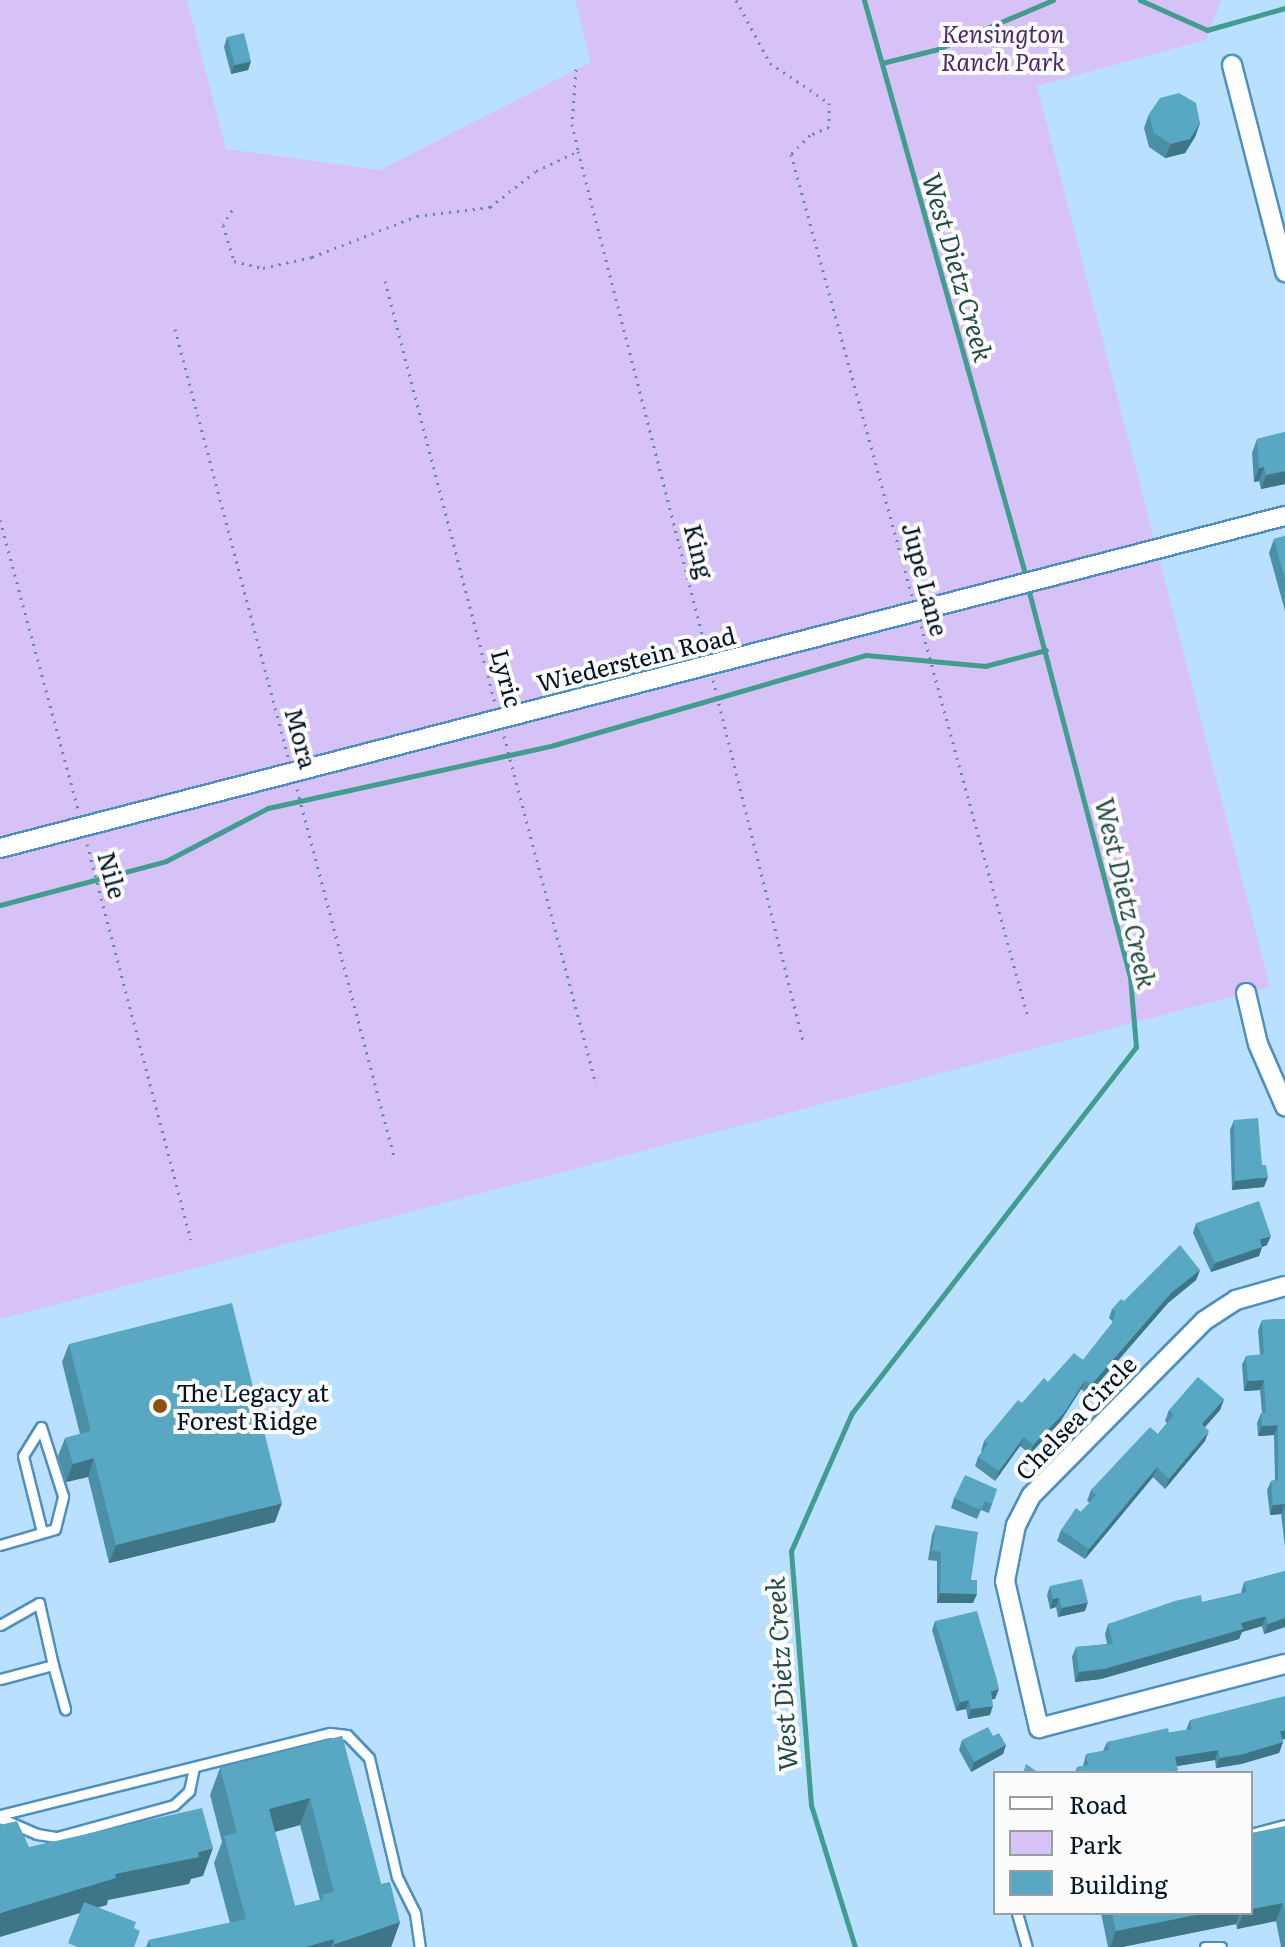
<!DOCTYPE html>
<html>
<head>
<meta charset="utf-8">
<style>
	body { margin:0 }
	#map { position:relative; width:1285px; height:1947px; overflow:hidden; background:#bae0ff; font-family:Literata,serif }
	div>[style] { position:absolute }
	.green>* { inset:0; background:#d6c2f7 }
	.stream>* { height:5px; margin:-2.5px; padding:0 2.5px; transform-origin:2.5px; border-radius:2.5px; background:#429c8f }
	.path>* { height:3px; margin-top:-1.5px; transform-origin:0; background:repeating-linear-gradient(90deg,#6c89a3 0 2px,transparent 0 8px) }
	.roads { filter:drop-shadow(2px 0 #4f8fbf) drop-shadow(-2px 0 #4f8fbf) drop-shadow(0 2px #4f8fbf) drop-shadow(0 -2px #4f8fbf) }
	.service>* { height:9px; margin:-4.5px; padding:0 4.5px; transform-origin:4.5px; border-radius:4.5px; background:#fff }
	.minor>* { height:18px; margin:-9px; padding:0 9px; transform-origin:9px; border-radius:9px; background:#fff }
	.wall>* { inset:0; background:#4c90a8 }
	.shaded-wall>* { inset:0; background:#3e7688 }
	.building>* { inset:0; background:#58a8c3; transform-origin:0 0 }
	.dots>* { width:22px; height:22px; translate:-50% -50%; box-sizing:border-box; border:4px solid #fcfcfc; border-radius:50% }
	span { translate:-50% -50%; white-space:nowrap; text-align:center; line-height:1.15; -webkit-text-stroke:8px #fcfcfc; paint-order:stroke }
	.park-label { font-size:24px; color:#4a2970; font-style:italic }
	.street-label { font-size:24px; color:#001224 }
	.poi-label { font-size:24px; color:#001224 }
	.left { translate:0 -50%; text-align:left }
	.water-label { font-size:26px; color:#234c45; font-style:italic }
	.legend { position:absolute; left:993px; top:1771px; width:260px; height:144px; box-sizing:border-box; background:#fcfcfc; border:2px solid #979ea6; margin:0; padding:10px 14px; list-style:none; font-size:24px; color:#001224 }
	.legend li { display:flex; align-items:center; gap:16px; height:40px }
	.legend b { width:40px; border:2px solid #979ea6 }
</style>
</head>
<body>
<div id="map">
	<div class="green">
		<div style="clip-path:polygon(0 0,187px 0,226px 149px,380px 170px,591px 62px,575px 0,1221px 0,1206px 40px,1037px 86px,1270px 987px,0 1319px)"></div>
	</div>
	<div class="stream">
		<div style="left:864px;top:0;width:599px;rotate:74.32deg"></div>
		<div style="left:1140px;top:0;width:73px;rotate:24.1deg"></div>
		<div style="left:1207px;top:30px;width:81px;rotate:-15.8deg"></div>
		<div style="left:882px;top:63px;width:58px;rotate:-14deg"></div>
		<div style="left:938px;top:49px;width:125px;rotate:-23.1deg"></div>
		<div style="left:0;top:905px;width:172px;rotate:-14.8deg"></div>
		<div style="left:166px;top:861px;width:115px;rotate:-27.5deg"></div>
		<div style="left:268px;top:808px;width:293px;rotate:-12.4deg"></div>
		<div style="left:554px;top:745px;width:325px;rotate:-16.1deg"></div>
		<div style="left:866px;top:655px;width:120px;rotate:5.3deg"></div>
		<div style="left:985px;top:666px;width:63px;rotate:-14.7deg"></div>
		<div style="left:855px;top:1947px;width:149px;rotate:-107.2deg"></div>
		<div style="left:811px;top:1805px;width:255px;rotate:-94.5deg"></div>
		<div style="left:791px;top:1551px;width:151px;rotate:-66.2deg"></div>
		<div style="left:852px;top:1413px;width:463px;rotate:-52.2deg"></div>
		<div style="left:1136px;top:1047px;width:70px;rotate:-94.9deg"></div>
		<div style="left:1130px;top:977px;width:403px;rotate:-104.7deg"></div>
	</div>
	<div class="path">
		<div style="left:736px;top:0;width:72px;rotate:61.6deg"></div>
		<div style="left:770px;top:63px;width:71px;rotate:34.1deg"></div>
		<div style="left:829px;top:103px;width:24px;rotate:90deg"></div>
		<div style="left:829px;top:127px;width:21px;rotate:157deg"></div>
		<div style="left:810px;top:135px;width:27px;rotate:135deg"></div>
		<div style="left:791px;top:154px;width:458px;rotate:74.7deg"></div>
		<div style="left:576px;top:69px;width:55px;rotate:94.2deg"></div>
		<div style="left:572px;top:124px;width:28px;rotate:77deg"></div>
		<div style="left:578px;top:151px;width:514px;rotate:75.59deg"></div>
		<div style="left:232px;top:210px;width:17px;rotate:121deg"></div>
		<div style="left:223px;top:225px;width:38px;rotate:73deg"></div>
		<div style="left:234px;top:261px;width:30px;rotate:14deg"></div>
		<div style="left:263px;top:268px;width:50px;rotate:-12.7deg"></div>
		<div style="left:312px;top:257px;width:113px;rotate:-21.3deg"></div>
		<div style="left:417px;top:216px;width:74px;rotate:-7deg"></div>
		<div style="left:490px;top:207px;width:58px;rotate:-38deg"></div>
		<div style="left:536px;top:171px;width:47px;rotate:-25.5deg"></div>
		<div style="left:385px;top:281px;width:435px;rotate:75.4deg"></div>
		<div style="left:175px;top:329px;width:445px;rotate:75.2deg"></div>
		<div style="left:0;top:520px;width:300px;rotate:74.9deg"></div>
		<div style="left:921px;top:626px;width:402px;rotate:74.7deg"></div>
		<div style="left:713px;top:680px;width:372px;rotate:76deg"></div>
		<div style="left:504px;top:736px;width:360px;rotate:75.2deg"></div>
		<div style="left:297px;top:789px;width:381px;rotate:75.2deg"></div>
		<div style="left:87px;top:844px;width:409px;rotate:75.3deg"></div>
	</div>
	<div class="roads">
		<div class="service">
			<div style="left:0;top:1545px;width:57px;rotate:-16.2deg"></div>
			<div style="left:55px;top:1529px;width:34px;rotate:-76deg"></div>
			<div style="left:63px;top:1496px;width:72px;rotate:-107.7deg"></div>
			<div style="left:41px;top:1427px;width:34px;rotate:122deg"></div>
			<div style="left:23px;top:1456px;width:78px;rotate:76deg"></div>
			<div style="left:0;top:1625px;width:45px;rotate:-29.4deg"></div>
			<div style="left:39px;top:1603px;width:64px;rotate:77.3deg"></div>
			<div style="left:53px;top:1665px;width:55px;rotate:165.2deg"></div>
			<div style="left:53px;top:1665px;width:46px;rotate:74.7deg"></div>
			<div style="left:0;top:1815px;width:340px;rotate:-14deg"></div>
			<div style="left:330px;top:1733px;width:17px;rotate:7deg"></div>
			<div style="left:347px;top:1735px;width:32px;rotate:46deg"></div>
			<div style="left:369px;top:1758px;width:122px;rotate:76.8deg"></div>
			<div style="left:397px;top:1877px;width:40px;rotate:63.4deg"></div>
			<div style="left:415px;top:1913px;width:34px;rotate:82deg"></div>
			<div style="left:0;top:1818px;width:40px;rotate:23.4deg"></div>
			<div style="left:37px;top:1834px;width:20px;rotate:9deg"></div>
			<div style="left:57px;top:1837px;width:121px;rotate:-15.3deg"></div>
			<div style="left:174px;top:1805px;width:21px;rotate:-43deg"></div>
			<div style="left:189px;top:1791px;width:24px;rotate:-78deg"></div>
			<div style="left:1251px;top:1834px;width:35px;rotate:-15deg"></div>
			<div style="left:1017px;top:1913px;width:35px;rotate:74deg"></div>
			<div style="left:1205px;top:1947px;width:16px"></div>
		</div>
		<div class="minor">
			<div style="left:1232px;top:65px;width:214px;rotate:75.6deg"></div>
			<div style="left:0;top:848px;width:1327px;rotate:-14.49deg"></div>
			<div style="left:1246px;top:993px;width:52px;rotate:76.8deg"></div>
			<div style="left:1258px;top:1044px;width:68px;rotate:66.5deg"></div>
			<div style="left:1285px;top:1286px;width:51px;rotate:164.1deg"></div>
			<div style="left:1236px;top:1300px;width:38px;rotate:147deg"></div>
			<div style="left:1204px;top:1321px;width:246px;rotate:134.7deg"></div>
			<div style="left:1031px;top:1496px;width:33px;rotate:117deg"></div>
			<div style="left:1016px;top:1525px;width:57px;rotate:101.1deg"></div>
			<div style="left:1005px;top:1581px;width:151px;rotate:77deg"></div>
			<div style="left:1039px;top:1728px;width:254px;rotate:-14.6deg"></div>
		</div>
	</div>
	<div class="wall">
		<div style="clip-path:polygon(227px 37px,251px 61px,248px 70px,231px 74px,224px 47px)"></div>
		<div style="clip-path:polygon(1149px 114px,1200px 123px,1195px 137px,1185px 153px,1165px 158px,1149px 147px,1144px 128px)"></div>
		<div style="clip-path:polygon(1285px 432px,1285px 484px,1261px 489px,1259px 481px,1254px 482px,1252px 453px,1257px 439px)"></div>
		<div style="clip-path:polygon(1285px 536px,1285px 611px,1269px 553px,1274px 539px)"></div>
		<div style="clip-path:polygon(1234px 1120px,1264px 1187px,1232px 1190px,1230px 1130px)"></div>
		<div style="clip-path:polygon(1196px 1223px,1267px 1245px,1262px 1247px,1259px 1256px,1211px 1272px,1193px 1233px)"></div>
		<div style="clip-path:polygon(1200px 1270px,1196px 1280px,1168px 1303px,1088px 1395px,1081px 1389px,1060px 1422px,1030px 1454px,1020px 1446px,995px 1481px,975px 1466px,978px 1457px,982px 1452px,981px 1451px,984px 1441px,1022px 1403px,1048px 1382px,1083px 1360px,1113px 1322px,1109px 1318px,1112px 1309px,1124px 1301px)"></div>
		<div style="clip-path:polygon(1285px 1319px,1285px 1547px,1281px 1514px,1270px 1515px,1267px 1490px,1271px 1481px,1275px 1480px,1274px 1435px,1258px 1436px,1257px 1423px,1261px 1413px,1262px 1413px,1260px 1390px,1244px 1391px,1242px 1365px,1246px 1356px,1260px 1355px,1258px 1330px,1262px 1320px)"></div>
		<div style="clip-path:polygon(69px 1344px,275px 1522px,109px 1563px,88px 1477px,66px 1482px,58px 1456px,65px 1438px,80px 1434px,62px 1362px)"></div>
		<div style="clip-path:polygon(1224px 1399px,1220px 1410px,1205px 1427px,1205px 1441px,1165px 1489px,1153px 1477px,1085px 1559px,1057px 1541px,1061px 1530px,1090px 1503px,1087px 1501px,1091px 1490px,1158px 1434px,1167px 1423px,1165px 1421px,1169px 1410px)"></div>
		<div style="clip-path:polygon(997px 1489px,989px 1513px,981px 1510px,977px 1519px,951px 1508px,954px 1498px)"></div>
		<div style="clip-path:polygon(936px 1525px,971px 1580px,973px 1603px,937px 1603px,937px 1561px,928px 1560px,932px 1535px)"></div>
		<div style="clip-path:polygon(1285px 1571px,1285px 1627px,1264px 1634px,1262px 1626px,1242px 1632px,1239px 1639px,1101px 1679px,1075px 1682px,1072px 1657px,1076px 1647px,1107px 1644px,1105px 1634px,1108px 1624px,1241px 1593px,1244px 1582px)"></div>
		<div style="clip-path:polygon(1050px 1586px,1085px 1611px,1058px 1617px,1056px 1607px,1050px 1609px,1047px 1595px)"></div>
		<div style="clip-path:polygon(935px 1621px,995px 1699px,992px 1699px,990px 1715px,968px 1719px,966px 1709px,956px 1711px,932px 1630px)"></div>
		<div style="clip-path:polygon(1190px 1720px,1282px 1740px,1283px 1742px,1279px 1753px,1241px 1764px,1216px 1768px,1215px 1760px,1177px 1766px,1177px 1773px,1075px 1773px,1077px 1767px,1083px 1766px,1086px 1754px,1103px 1751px,1107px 1742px,1186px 1730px)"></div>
		<div style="clip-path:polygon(evenodd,342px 1736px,381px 1884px,400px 1922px,391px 1947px,146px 1947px,149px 1940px,230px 1923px,214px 1863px,222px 1842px,210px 1795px,220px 1768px,342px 1736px,300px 1825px,320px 1900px,295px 1906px,275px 1832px,300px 1825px)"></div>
		<div style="clip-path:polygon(993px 1736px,1006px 1745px,1003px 1754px,971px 1772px,959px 1750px,962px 1740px)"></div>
		<div style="clip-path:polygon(1285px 1826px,1285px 1947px,1281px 1947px,1276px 1921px,1237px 1929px,1236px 1924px,1122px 1947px,1108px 1947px,1101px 1913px,1251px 1913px)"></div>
	</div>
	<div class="shaded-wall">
		<div style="clip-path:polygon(251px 61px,248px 70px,231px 74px,234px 65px)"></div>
		<div style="clip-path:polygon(1200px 123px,1195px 137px,1185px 153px,1165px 158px,1171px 144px)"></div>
		<div style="clip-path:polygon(1264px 467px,1259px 481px,1254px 482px,1259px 468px)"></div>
		<div style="clip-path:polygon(1285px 471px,1285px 484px,1261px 489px,1266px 475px)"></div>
		<div style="clip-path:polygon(1268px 1177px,1264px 1187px,1232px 1190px,1235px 1181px)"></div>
		<div style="clip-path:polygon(1271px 1236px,1267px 1245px,1262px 1247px,1259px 1256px,1211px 1272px,1215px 1263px,1260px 1239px)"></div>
		<div style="clip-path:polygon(1200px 1270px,1196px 1280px,1168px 1303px,1088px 1395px,1091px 1385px,1171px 1293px)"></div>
		<div style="clip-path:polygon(1085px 1380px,1081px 1389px,1060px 1422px,1030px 1454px,1033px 1445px)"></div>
		<div style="clip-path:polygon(1264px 1380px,1260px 1390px,1244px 1391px,1248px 1381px)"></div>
		<div style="clip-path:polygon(1224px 1399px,1220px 1410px,1198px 1435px,1202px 1424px)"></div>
		<div style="clip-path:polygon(1278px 1425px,1274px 1435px,1258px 1436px,1262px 1426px)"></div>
		<div style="clip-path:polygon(1209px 1431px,1205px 1441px,1165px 1489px,1169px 1479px)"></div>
		<div style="clip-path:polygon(1024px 1437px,1020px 1446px,995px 1481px,999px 1471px)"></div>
		<div style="clip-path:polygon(94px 1458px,88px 1477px,66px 1482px,73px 1464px)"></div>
		<div style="clip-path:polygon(1157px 1467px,1153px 1477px,1085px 1559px,1089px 1549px)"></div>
		<div style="clip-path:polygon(282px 1503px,275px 1522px,109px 1563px,116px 1545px)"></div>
		<div style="clip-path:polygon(1285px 1504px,1281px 1514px,1270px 1515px,1273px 1505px)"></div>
		<div style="clip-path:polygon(940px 1593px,977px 1594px,973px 1603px,937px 1603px)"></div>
		<div style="clip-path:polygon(1059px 1598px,1056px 1607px,1050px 1609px,1053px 1599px)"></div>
		<div style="clip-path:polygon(1088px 1602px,1085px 1611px,1058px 1617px,1062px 1608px)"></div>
		<div style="clip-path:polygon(1266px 1616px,1262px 1626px,1242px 1632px,1239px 1639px,1101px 1679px,1075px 1682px,1079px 1672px)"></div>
		<div style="clip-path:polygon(1285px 1618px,1285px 1627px,1264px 1634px,1268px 1624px)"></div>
		<div style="clip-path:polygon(999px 1689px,995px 1699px,988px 1700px,991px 1691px)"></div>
		<div style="clip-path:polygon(969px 1700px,966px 1709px,956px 1711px,960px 1702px)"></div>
		<div style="clip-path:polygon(993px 1706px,990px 1715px,968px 1719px,971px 1709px)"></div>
		<div style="clip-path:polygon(1285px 1730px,1285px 1739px,1277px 1741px,1280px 1731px)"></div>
		<div style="clip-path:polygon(1283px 1742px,1279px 1753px,1241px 1764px,1216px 1768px,1220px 1758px)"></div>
		<div style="clip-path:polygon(1006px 1745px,1003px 1754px,971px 1772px,974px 1762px)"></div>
		<div style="clip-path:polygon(1218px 1750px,1215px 1760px,1171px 1767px,1175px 1757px)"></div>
		<div style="clip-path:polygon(310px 1798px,300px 1825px,259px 1836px,269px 1809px)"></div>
		<div style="clip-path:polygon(213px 1848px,203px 1876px,191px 1879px,189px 1884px,108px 1900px,107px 1905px,0 1937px,0 1913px,115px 1874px)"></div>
		<div style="clip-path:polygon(1283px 1903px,1276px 1921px,1237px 1929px,1243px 1913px,1251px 1913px,1251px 1909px)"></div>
		<div style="clip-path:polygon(1205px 1913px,1240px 1913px,1236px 1924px,1122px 1947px,1110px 1947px,1116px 1931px)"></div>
		<div style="clip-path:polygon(400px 1922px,391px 1947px,334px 1947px,335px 1944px)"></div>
		<div style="clip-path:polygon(334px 1939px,331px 1947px,305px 1947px)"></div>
	</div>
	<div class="building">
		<div style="left:244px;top:33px;width:29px;height:17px;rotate:76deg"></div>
		<div style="clip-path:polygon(1179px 93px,1196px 103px,1200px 123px,1190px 139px,1171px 144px,1154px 133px,1149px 114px,1160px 98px)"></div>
		<div style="clip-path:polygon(1285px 432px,1285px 471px,1266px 475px,1264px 467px,1259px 468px,1257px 439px)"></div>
		<div style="clip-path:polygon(1285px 536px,1285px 579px,1274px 539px)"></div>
		<div style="clip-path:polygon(1258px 1118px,1262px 1165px,1266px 1165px,1268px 1177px,1235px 1181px,1234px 1120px)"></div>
		<div style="clip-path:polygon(1259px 1201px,1271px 1236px,1260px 1239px,1262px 1247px,1215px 1263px,1196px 1223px)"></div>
		<div style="clip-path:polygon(1180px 1245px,1200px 1270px,1171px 1293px,1091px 1385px,1085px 1380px,1064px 1413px,1033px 1445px,1024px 1437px,999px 1471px,978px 1457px,988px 1444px,984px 1441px,1018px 1400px,1022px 1403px,1044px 1378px,1048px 1382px,1074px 1353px,1083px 1360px,1112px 1323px,1116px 1312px,1112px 1309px,1121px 1299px,1124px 1301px)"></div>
		<div style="clip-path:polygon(232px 1303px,282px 1503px,116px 1545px,94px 1458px,73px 1464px,65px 1438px,91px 1431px,69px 1344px)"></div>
		<div style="clip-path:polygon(1285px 1319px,1285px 1508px,1285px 1504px,1273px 1505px,1271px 1481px,1278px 1480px,1278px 1425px,1262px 1426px,1261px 1413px,1266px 1413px,1264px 1380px,1248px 1381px,1246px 1356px,1264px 1354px,1262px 1320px)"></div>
		<div style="clip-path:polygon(1198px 1377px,1224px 1399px,1202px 1424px,1209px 1431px,1169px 1479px,1157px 1467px,1089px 1549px,1061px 1530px,1076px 1508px,1081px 1512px,1096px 1495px,1091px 1490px,1150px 1427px,1158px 1434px,1174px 1415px,1169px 1410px)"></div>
		<div style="clip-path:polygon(965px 1475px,997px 1489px,992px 1504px,985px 1501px,981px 1510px,954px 1498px)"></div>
		<div style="clip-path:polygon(936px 1525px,978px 1532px,971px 1580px,977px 1580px,977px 1594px,940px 1593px,941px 1552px,932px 1550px)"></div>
		<div style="clip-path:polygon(1285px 1571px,1285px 1618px,1268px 1624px,1266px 1616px,1241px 1623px,1243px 1629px,1104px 1669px,1079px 1672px,1076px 1647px,1113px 1644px,1108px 1624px,1175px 1601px,1201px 1595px,1202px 1602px,1247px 1592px,1244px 1582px)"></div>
		<div style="clip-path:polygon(1082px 1579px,1088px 1602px,1062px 1608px,1059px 1598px,1053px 1599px,1050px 1586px)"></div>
		<div style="clip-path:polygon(977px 1611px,997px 1680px,999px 1689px,991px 1691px,993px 1706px,971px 1709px,969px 1700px,960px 1702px,935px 1621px)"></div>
		<div style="clip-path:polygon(1285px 1696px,1285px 1730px,1280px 1731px,1283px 1742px,1244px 1754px,1220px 1758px,1218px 1750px,1175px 1757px,1178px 1770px,1166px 1773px,1078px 1773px,1077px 1767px,1088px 1765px,1086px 1754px,1109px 1750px,1107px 1742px,1168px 1728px,1169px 1733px,1192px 1729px,1190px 1720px)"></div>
		<div style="clip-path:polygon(988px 1727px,993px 1736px,999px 1733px,1006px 1745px,974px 1762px,962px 1740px)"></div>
		<div style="clip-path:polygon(evenodd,342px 1736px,381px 1884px,390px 1882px,400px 1922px,335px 1944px,334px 1939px,305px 1947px,151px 1947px,149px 1940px,246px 1919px,224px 1836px,237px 1833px,220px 1768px,342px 1736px,310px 1798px,334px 1892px,322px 1895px,323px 1899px,295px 1906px,269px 1809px,310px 1798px)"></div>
		<div style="clip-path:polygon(1026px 1764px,1039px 1773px,1023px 1773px)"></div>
		<div style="clip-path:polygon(202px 1808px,213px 1848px,198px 1852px,199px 1857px,115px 1874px,116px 1878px,0 1913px,0 1825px,17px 1821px,29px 1847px)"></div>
		<div style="clip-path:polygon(1285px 1826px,1285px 1913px,1283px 1903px,1251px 1909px,1251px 1833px)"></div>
		<div style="clip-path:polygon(84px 1902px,136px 1922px,134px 1928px,140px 1931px,134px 1947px,77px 1947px,68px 1943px)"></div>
		<div style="clip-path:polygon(1112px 1913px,1205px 1913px,1116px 1931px)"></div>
	</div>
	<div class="dots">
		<div style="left:160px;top:1406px;background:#8b500b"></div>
	</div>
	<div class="park-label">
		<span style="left:1003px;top:47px">Kensington<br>Ranch Park</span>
	</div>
	<div class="street-label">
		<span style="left:700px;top:551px;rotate:76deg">King</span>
		<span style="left:926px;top:579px;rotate:75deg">Jupe Lane</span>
		<span style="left:636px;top:658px;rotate:-14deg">Wiederstein Road</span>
		<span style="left:508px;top:678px;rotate:75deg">Lyric</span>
		<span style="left:302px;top:738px;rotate:75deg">Mora</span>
		<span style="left:113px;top:875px;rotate:75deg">Nile</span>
		<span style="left:1075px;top:1417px;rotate:-46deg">Chelsea Circle</span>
	</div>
	<div class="poi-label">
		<span class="left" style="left:176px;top:1406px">The Legacy at<br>Forest Ridge</span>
	</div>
	<div class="water-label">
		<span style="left:959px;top:267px;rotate:74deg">West Dietz Creek</span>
		<span style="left:1127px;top:893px;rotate:77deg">West Dietz Creek</span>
		<span style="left:780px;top:1674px;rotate:-94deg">West Dietz Creek</span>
	</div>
	<ul class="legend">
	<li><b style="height:10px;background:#fff"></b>Road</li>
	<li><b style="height:22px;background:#d6c2f7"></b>Park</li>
	<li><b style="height:22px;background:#58a8c3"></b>Building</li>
	</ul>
</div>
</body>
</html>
